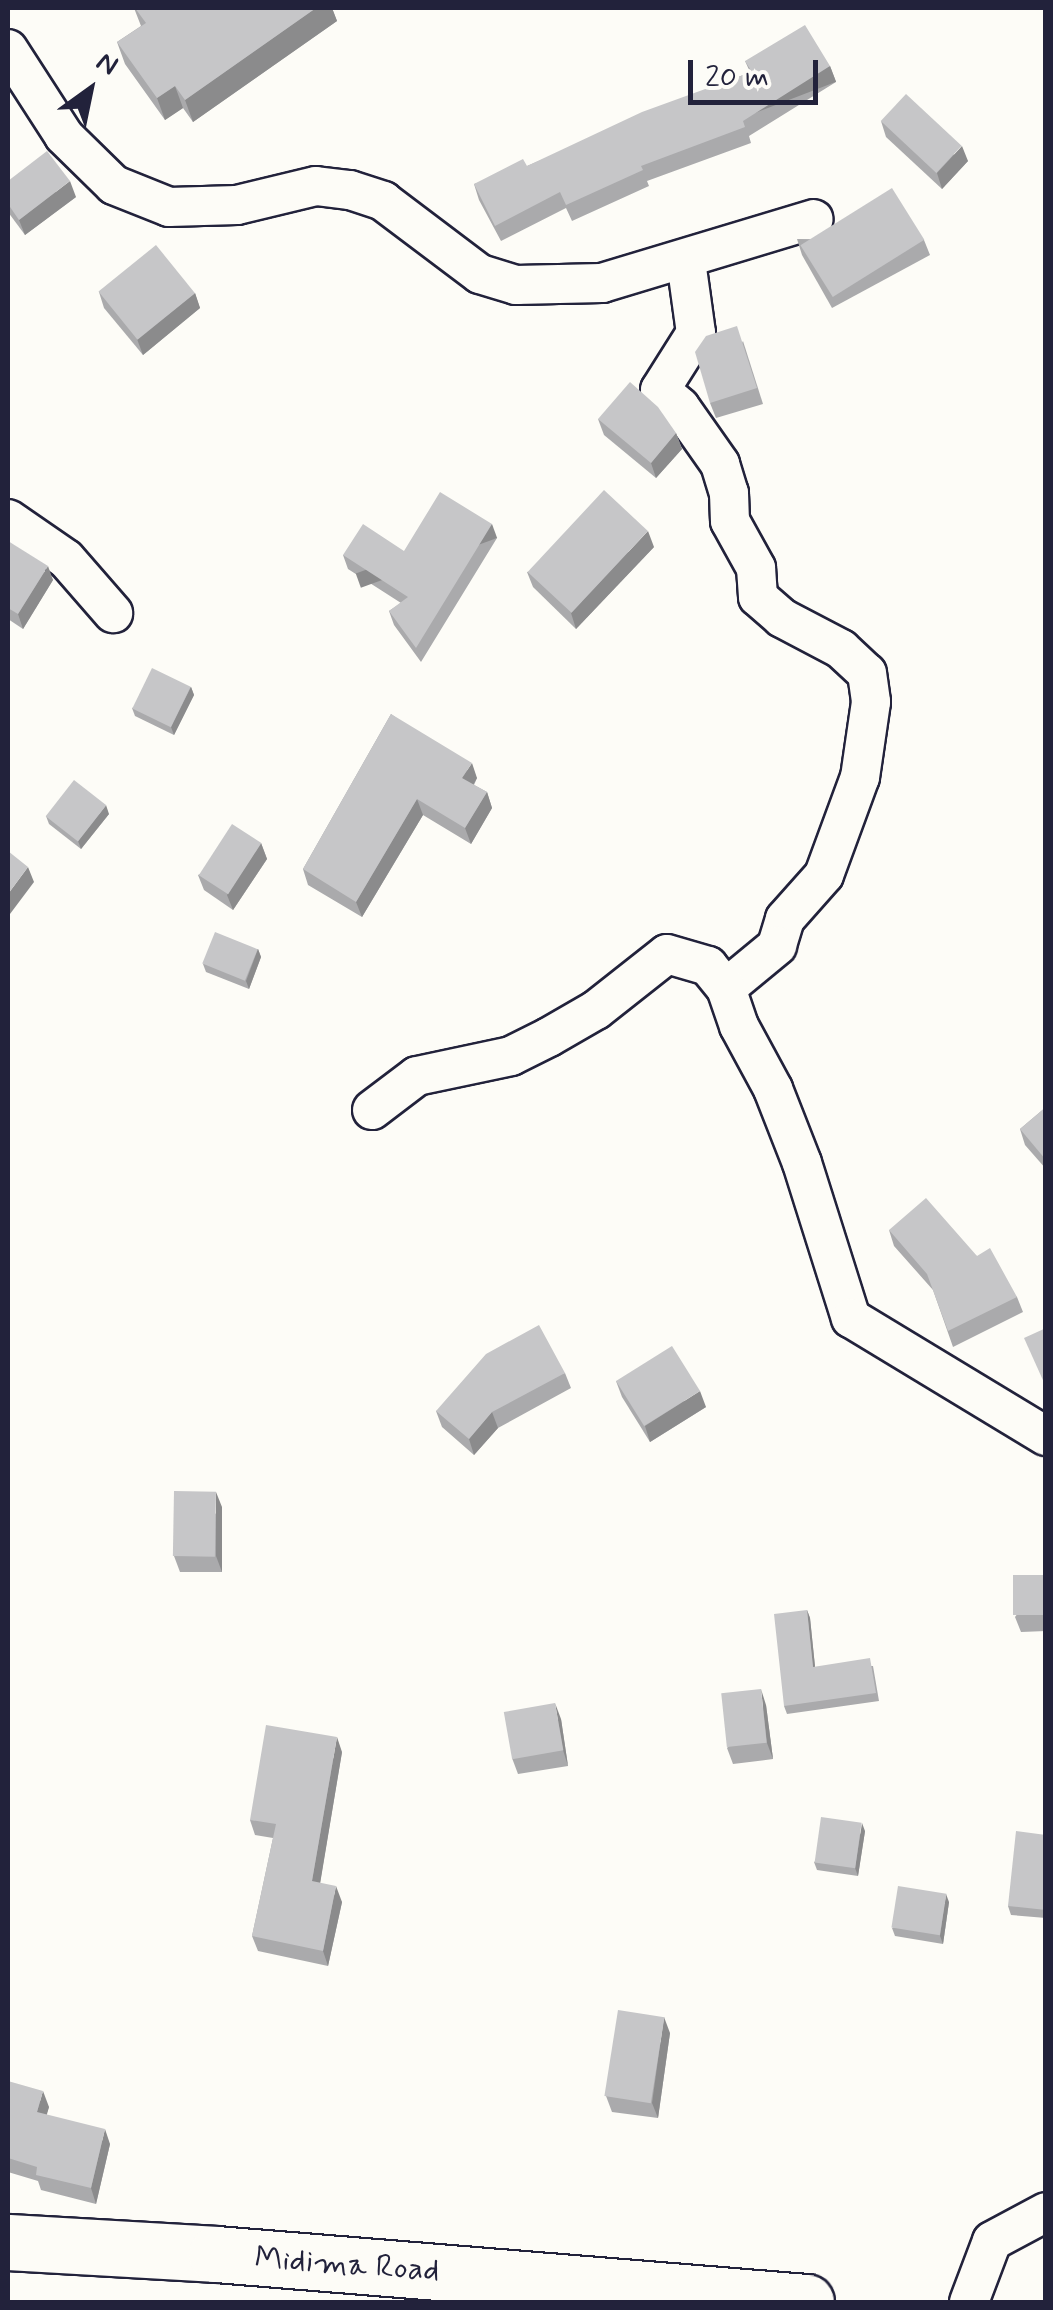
<!DOCTYPE html>
<html>
<head>
<meta charset="utf-8">
<style>
	body { margin:0 }
	#map { position:relative; width:1053px; height:2310px; overflow:hidden; background:#fdfcf7; font-family:Mynerve,sans-serif }
	div>[style] { position:absolute }
	.roads { filter:drop-shadow(2px 0 #22223b) drop-shadow(-2px 0 #22223b) drop-shadow(0 2px #22223b) drop-shadow(0 -2px #22223b) }
	.street>* { height:38px; margin:-19px; padding:0 19px; transform-origin:19px; border-radius:19px; background:#fdfcf7 }
	.primary>* { height:55px; margin:-27.5px; padding:0 27.5px; transform-origin:27.5px; border-radius:27.5px; background:#fdfcf7 }
	.wall>* { inset:0; background:#aaaaac }
	.shaded-wall>* { inset:0; background:#8b8b8c; transform-origin:0 0 }
	.building>* { inset:0; background:#c6c6c8; transform-origin:0 0 }
	span { translate:-50% -50%; white-space:nowrap; text-align:center; line-height:1.15; -webkit-text-stroke:8px #fdfcf7; paint-order:stroke }
	.street-label { font-size:32px; color:#22223b }
	.frame { position:absolute; inset:0; border:10px solid #22223b; pointer-events:none }
	.north { position:absolute; left:40px; top:40px; width:100px; height:100px; -webkit-text-stroke:8px #fdfcf7; paint-order:stroke; rotate:33deg; font-size:28px; font-weight:700; line-height:40px; text-align:center; color:#22223b }
	.north::after { content:''; display:block; margin:auto; width:35px; height:45px; background:#22223b; clip-path:polygon(50% 0,100% 100%,50% 72%,0 100%) }
	.scale { position:absolute; left:688px; top:60px; width:130px; height:45px; box-sizing:border-box; border:5px solid #22223b; border-top:0; padding-left:12px; font-size:30px; line-height:35px; white-space:nowrap; color:#22223b; -webkit-text-stroke:8px #fdfcf7; paint-order:stroke }
</style>
</head>
<body>
<div id="map">
	<div class="roads">
		<div class="street">
			<div style="left:8px;top:49px;width:103px;rotate:57.2deg"></div>
			<div style="left:64px;top:136px;width:70px;rotate:44.4deg"></div>
			<div style="left:114px;top:185px;width:59px;rotate:21.8deg"></div>
			<div style="left:169px;top:207px;width:68px;rotate:-1.7deg"></div>
			<div style="left:237px;top:205px;width:81px;rotate:-13.5deg"></div>
			<div style="left:316px;top:186px;width:34px;rotate:7deg"></div>
			<div style="left:350px;top:190px;width:35px;rotate:18deg"></div>
			<div style="left:383px;top:201px;width:121px;rotate:37deg"></div>
			<div style="left:480px;top:274px;width:38px;rotate:17deg"></div>
			<div style="left:516px;top:285px;width:86px;rotate:-1.3deg"></div>
			<div style="left:602px;top:283px;width:221px;rotate:-16.8deg"></div>
			<div style="left:686px;top:261px;width:73px;rotate:82.1deg"></div>
			<div style="left:696px;top:333px;width:67px;rotate:122.3deg"></div>
			<div style="left:660px;top:390px;width:26px;rotate:40deg"></div>
			<div style="left:680px;top:407px;width:70px;rotate:54.9deg"></div>
			<div style="left:720px;top:464px;width:30px;rotate:73deg"></div>
			<div style="left:729px;top:493px;width:28px;rotate:88deg"></div>
			<div style="left:730px;top:521px;width:54px;rotate:61deg"></div>
			<div style="left:756px;top:568px;width:29px;rotate:86deg"></div>
			<div style="left:758px;top:597px;width:32px;rotate:41deg"></div>
			<div style="left:782px;top:618px;width:67px;rotate:27.7deg"></div>
			<div style="left:841px;top:649px;width:35px;rotate:43deg"></div>
			<div style="left:867px;top:673px;width:29px;rotate:82deg"></div>
			<div style="left:871px;top:702px;width:76px;rotate:98.3deg"></div>
			<div style="left:860px;top:777px;width:104px;rotate:110.2deg"></div>
			<div style="left:824px;top:875px;width:59px;rotate:131.6deg"></div>
			<div style="left:785px;top:919px;width:28px;rotate:107deg"></div>
			<div style="left:777px;top:946px;width:66px;rotate:140.5deg"></div>
			<div style="left:8px;top:519px;width:70px;rotate:34.6deg"></div>
			<div style="left:66px;top:559px;width:72px;rotate:49deg"></div>
			<div style="left:372px;top:1110px;width:56px;rotate:-37.1deg"></div>
			<div style="left:417px;top:1076px;width:96px;rotate:-12deg"></div>
			<div style="left:511px;top:1056px;width:42px;rotate:-26.6deg"></div>
			<div style="left:549px;top:1037px;width:54px;rotate:-29.9deg"></div>
			<div style="left:596px;top:1010px;width:90px;rotate:-38.3deg"></div>
			<div style="left:667px;top:954px;width:43px;rotate:16.3deg"></div>
			<div style="left:708px;top:966px;width:28px;rotate:51deg"></div>
			<div style="left:726px;top:988px;width:40px;rotate:71.1deg"></div>
			<div style="left:739px;top:1026px;width:72px;rotate:61.6deg"></div>
			<div style="left:773px;top:1089px;width:79px;rotate:68.6deg"></div>
			<div style="left:802px;top:1163px;width:163px;rotate:72.5deg"></div>
			<div style="left:851px;top:1318px;width:228px;rotate:31.2deg"></div>
			<div style="left:969px;top:2302px;width:65px;rotate:-69.3deg"></div>
			<div style="left:992px;top:2241px;width:61px;rotate:-28.2deg"></div>
		</div>
		<div class="primary">
			<div style="left:8px;top:2242px;width:208px;rotate:3.3deg"></div>
			<div style="left:216px;top:2254px;width:592px;rotate:4.65deg"></div>
		</div>
	</div>
	<div class="wall">
		<div style="clip-path:polygon(134px 8px,332px 8px,337px 21px,193px 122px,183px 108px,165px 120px,125px 64px,117px 42px,141px 26px)"></div>
		<div style="clip-path:polygon(745px 61px,830px 66px,836px 82px,749px 136px,751px 143px,647px 181px,649px 186px,572px 221px,566px 208px,501px 241px,479px 200px,474px 184px,527px 166px,750px 72px)"></div>
		<div style="clip-path:polygon(881px 121px,968px 161px,942px 189px,886px 137px)"></div>
		<div style="clip-path:polygon(8px 181px,76px 197px,25px 235px,8px 212px)"></div>
		<div style="clip-path:polygon(797px 239px,924px 240px,930px 255px,832px 308px,802px 255px)"></div>
		<div style="clip-path:polygon(99px 292px,195px 293px,200px 308px,143px 355px,104px 308px)"></div>
		<div style="clip-path:polygon(743px 341px,763px 404px,716px 418px,710px 403px)"></div>
		<div style="clip-path:polygon(598px 419px,676px 433px,682px 449px,656px 478px,604px 435px)"></div>
		<div style="clip-path:polygon(497px 538px,421px 662px,394px 625px,389px 611px,401px 603px,348px 569px,343px 555px,404px 551px)"></div>
		<div style="clip-path:polygon(8px 541px,53px 580px,23px 629px,8px 619px)"></div>
		<div style="clip-path:polygon(654px 547px,576px 629px,533px 587px,527px 572px)"></div>
		<div style="clip-path:polygon(191px 687px,194px 695px,174px 735px,135px 716px,132px 708px)"></div>
		<div style="clip-path:polygon(391px 714px,477px 778px,474px 785px,487px 792px,492px 808px,471px 844px,423px 815px,362px 917px,308px 885px,303px 869px)"></div>
		<div style="clip-path:polygon(109px 814px,81px 849px,49px 824px,46px 816px)"></div>
		<div style="clip-path:polygon(261px 843px,267px 859px,233px 910px,204px 890px,198px 875px)"></div>
		<div style="clip-path:polygon(258px 949px,261px 957px,249px 989px,206px 972px,203px 964px)"></div>
		<div style="clip-path:polygon(1046px 1107px,1046px 1169px,1025px 1145px,1020px 1129px)"></div>
		<div style="clip-path:polygon(889px 1230px,977px 1256px,1017px 1297px,1023px 1312px,953px 1347px,933px 1290px,894px 1246px)"></div>
		<div style="clip-path:polygon(565px 1373px,571px 1388px,498px 1428px,474px 1455px,442px 1427px,436px 1411px)"></div>
		<div style="clip-path:polygon(616px 1381px,706px 1407px,650px 1442px,622px 1397px)"></div>
		<div style="clip-path:polygon(222px 1507px,222px 1572px,180px 1572px,174px 1556px)"></div>
		<div style="clip-path:polygon(1046px 1575px,1046px 1631px,1021px 1632px,1015px 1617px)"></div>
		<div style="clip-path:polygon(807px 1610px,810px 1618px,815px 1667px,873px 1666px,879px 1701px,787px 1714px,784px 1706px)"></div>
		<div style="clip-path:polygon(766px 1705px,773px 1759px,733px 1764px,727px 1748px)"></div>
		<div style="clip-path:polygon(561px 1719px,568px 1766px,518px 1774px,512px 1758px)"></div>
		<div style="clip-path:polygon(342px 1752px,320px 1883px,342px 1902px,328px 1966px,258px 1951px,252px 1936px,273px 1838px,255px 1835px,250px 1820px)"></div>
		<div style="clip-path:polygon(865px 1831px,858px 1876px,817px 1870px,814px 1862px)"></div>
		<div style="clip-path:polygon(1046px 1835px,1046px 1918px,1011px 1915px,1008px 1906px)"></div>
		<div style="clip-path:polygon(949px 1902px,943px 1944px,895px 1936px,892px 1928px)"></div>
		<div style="clip-path:polygon(670px 2033px,658px 2118px,612px 2112px,606px 2096px)"></div>
		<div style="clip-path:polygon(8px 2081px,49px 2107px,46px 2115px,110px 2144px,96px 2204px,41px 2190px,38px 2181px,8px 2172px)"></div>
	</div>
	<div class="shaded-wall">
		<div style="clip-path:polygon(316px 8px,332px 8px,337px 21px,193px 122px,185px 100px)"></div>
		<div style="left:830px;top:66px;width:17px;height:103px;rotate:69deg"></div>
		<div style="clip-path:polygon(175px 86px,183px 108px,165px 120px,157px 98px)"></div>
		<div style="clip-path:polygon(962px 146px,968px 161px,942px 189px,937px 173px)"></div>
		<div style="clip-path:polygon(70px 181px,76px 197px,25px 235px,19px 220px)"></div>
		<div style="clip-path:polygon(195px 293px,200px 308px,143px 355px,137px 339px)"></div>
		<div style="clip-path:polygon(676px 433px,682px 449px,656px 478px,651px 463px)"></div>
		<div style="left:492px;top:524px;width:15px;height:145px;rotate:70deg"></div>
		<div style="clip-path:polygon(648px 531px,654px 547px,576px 629px,571px 613px)"></div>
		<div style="clip-path:polygon(48px 566px,53px 580px,23px 629px,18px 614px)"></div>
		<div style="clip-path:polygon(191px 687px,194px 695px,174px 735px,171px 727px)"></div>
		<div style="clip-path:polygon(472px 763px,477px 778px,468px 794px,462px 778px)"></div>
		<div style="clip-path:polygon(487px 792px,492px 808px,471px 844px,465px 828px)"></div>
		<div style="clip-path:polygon(417px 799px,423px 815px,362px 917px,356px 902px)"></div>
		<div style="clip-path:polygon(106px 805px,109px 814px,81px 849px,78px 841px)"></div>
		<div style="clip-path:polygon(261px 843px,267px 859px,233px 910px,227px 895px)"></div>
		<div style="clip-path:polygon(28px 867px,34px 882px,10px 914px,8px 906px,8px 894px)"></div>
		<div style="clip-path:polygon(258px 949px,261px 957px,249px 989px,246px 981px)"></div>
		<div style="clip-path:polygon(700px 1391px,706px 1407px,650px 1442px,645px 1426px)"></div>
		<div style="clip-path:polygon(492px 1412px,498px 1428px,474px 1455px,469px 1439px)"></div>
		<div style="clip-path:polygon(216px 1492px,222px 1507px,222px 1572px,216px 1556px)"></div>
		<div style="clip-path:polygon(807px 1610px,810px 1618px,816px 1676px,813px 1667px)"></div>
		<div style="clip-path:polygon(761px 1689px,766px 1705px,773px 1759px,767px 1743px)"></div>
		<div style="clip-path:polygon(555px 1703px,561px 1719px,568px 1766px,563px 1750px)"></div>
		<div style="clip-path:polygon(337px 1737px,342px 1752px,318px 1896px,312px 1881px)"></div>
		<div style="clip-path:polygon(862px 1823px,865px 1831px,858px 1876px,855px 1868px)"></div>
		<div style="clip-path:polygon(336px 1886px,342px 1902px,328px 1966px,323px 1951px)"></div>
		<div style="clip-path:polygon(946px 1894px,949px 1902px,943px 1944px,940px 1936px)"></div>
		<div style="clip-path:polygon(664px 2017px,670px 2033px,658px 2118px,652px 2103px)"></div>
		<div style="clip-path:polygon(43px 2091px,49px 2107px,43px 2128px,37px 2112px)"></div>
		<div style="clip-path:polygon(105px 2129px,110px 2144px,96px 2204px,91px 2188px)"></div>
	</div>
	<div class="building">
		<div style="clip-path:polygon(135px 8px,316px 8px,185px 100px,175px 86px,157px 98px,117px 42px,146px 23px)"></div>
		<div style="clip-path:polygon(805px 25px,830px 66px,743px 121px,745px 127px,641px 166px,643px 170px,566px 205px,560px 192px,495px 226px,474px 184px,523px 159px,527px 166px,642px 112px,752px 72px,745px 61px)"></div>
		<div style="left:906px;top:94px;width:76px;height:37px;rotate:43deg"></div>
		<div style="clip-path:polygon(47px 151px,70px 181px,19px 220px,8px 204px,8px 181px)"></div>
		<div style="left:892px;top:188px;width:61px;height:108px;rotate:58deg"></div>
		<div style="left:156px;top:245px;width:62px;height:74px;rotate:51deg"></div>
		<div style="clip-path:polygon(737px 326px,757px 388px,710px 403px,695px 352px,706px 336px)"></div>
		<div style="clip-path:polygon(630px 382px,658px 407px,676px 433px,651px 463px,598px 419px)"></div>
		<div style="left:604px;top:490px;width:60px;height:112px;rotate:43deg"></div>
		<div style="clip-path:polygon(440px 492px,492px 524px,416px 648px,389px 611px,408px 597px,343px 555px,363px 524px,404px 551px)"></div>
		<div style="clip-path:polygon(8px 541px,48px 566px,18px 614px,8px 608px)"></div>
		<div style="left:152px;top:668px;width:43px;height:45px;rotate:26deg"></div>
		<div style="clip-path:polygon(391px 714px,472px 763px,462px 778px,487px 792px,465px 828px,417px 799px,356px 902px,303px 869px)"></div>
		<div style="left:74px;top:780px;width:41px;height:46px;rotate:38deg"></div>
		<div style="left:232px;top:824px;width:35px;height:61px;rotate:33deg"></div>
		<div style="clip-path:polygon(8px 851px,28px 867px,8px 894px)"></div>
		<div style="left:215px;top:932px;width:46px;height:34px;rotate:22deg"></div>
		<div style="clip-path:polygon(1046px 1107px,1046px 1160px,1020px 1129px)"></div>
		<div style="clip-path:polygon(926px 1198px,977px 1256px,990px 1248px,1017px 1297px,948px 1331px,927px 1274px,889px 1230px)"></div>
		<div style="clip-path:polygon(539px 1325px,565px 1373px,492px 1412px,469px 1439px,436px 1411px,486px 1354px)"></div>
		<div style="clip-path:polygon(1046px 1328px,1046px 1387px,1024px 1338px)"></div>
		<div style="left:672px;top:1346px;width:53px;height:66px;rotate:58deg"></div>
		<div style="left:174px;top:1491px;width:42px;height:65px;rotate:1deg"></div>
		<div style="left:1046px;top:1575px;width:40px;height:33px;rotate:90deg"></div>
		<div style="clip-path:polygon(807px 1610px,813px 1667px,870px 1658px,876px 1693px,784px 1706px,774px 1614px)"></div>
		<div style="left:761px;top:1689px;width:54px;height:40px;rotate:84deg"></div>
		<div style="left:555px;top:1703px;width:48px;height:52px;rotate:80deg"></div>
		<div style="clip-path:polygon(266px 1725px,337px 1737px,312px 1881px,336px 1886px,323px 1951px,252px 1936px,276px 1824px,250px 1820px)"></div>
		<div style="left:821px;top:1817px;width:41px;height:46px;rotate:8deg"></div>
		<div style="clip-path:polygon(1016px 1831px,1046px 1835px,1046px 1910px,1008px 1906px)"></div>
		<div style="left:898px;top:1886px;width:49px;height:42px;rotate:9deg"></div>
		<div style="left:618px;top:2010px;width:47px;height:87px;rotate:9deg"></div>
		<div style="clip-path:polygon(8px 2081px,43px 2091px,37px 2112px,105px 2129px,91px 2188px,36px 2175px,37px 2167px,8px 2158px)"></div>
	</div>
	<div class="street-label">
		<span style="left:347px;top:2265px;rotate:4deg">Midima Road</span>
	</div>
	<div class="frame"></div>
	<div class="north">N</div>
	<div class="scale">20 m</div>
</div>
</body>
</html>
